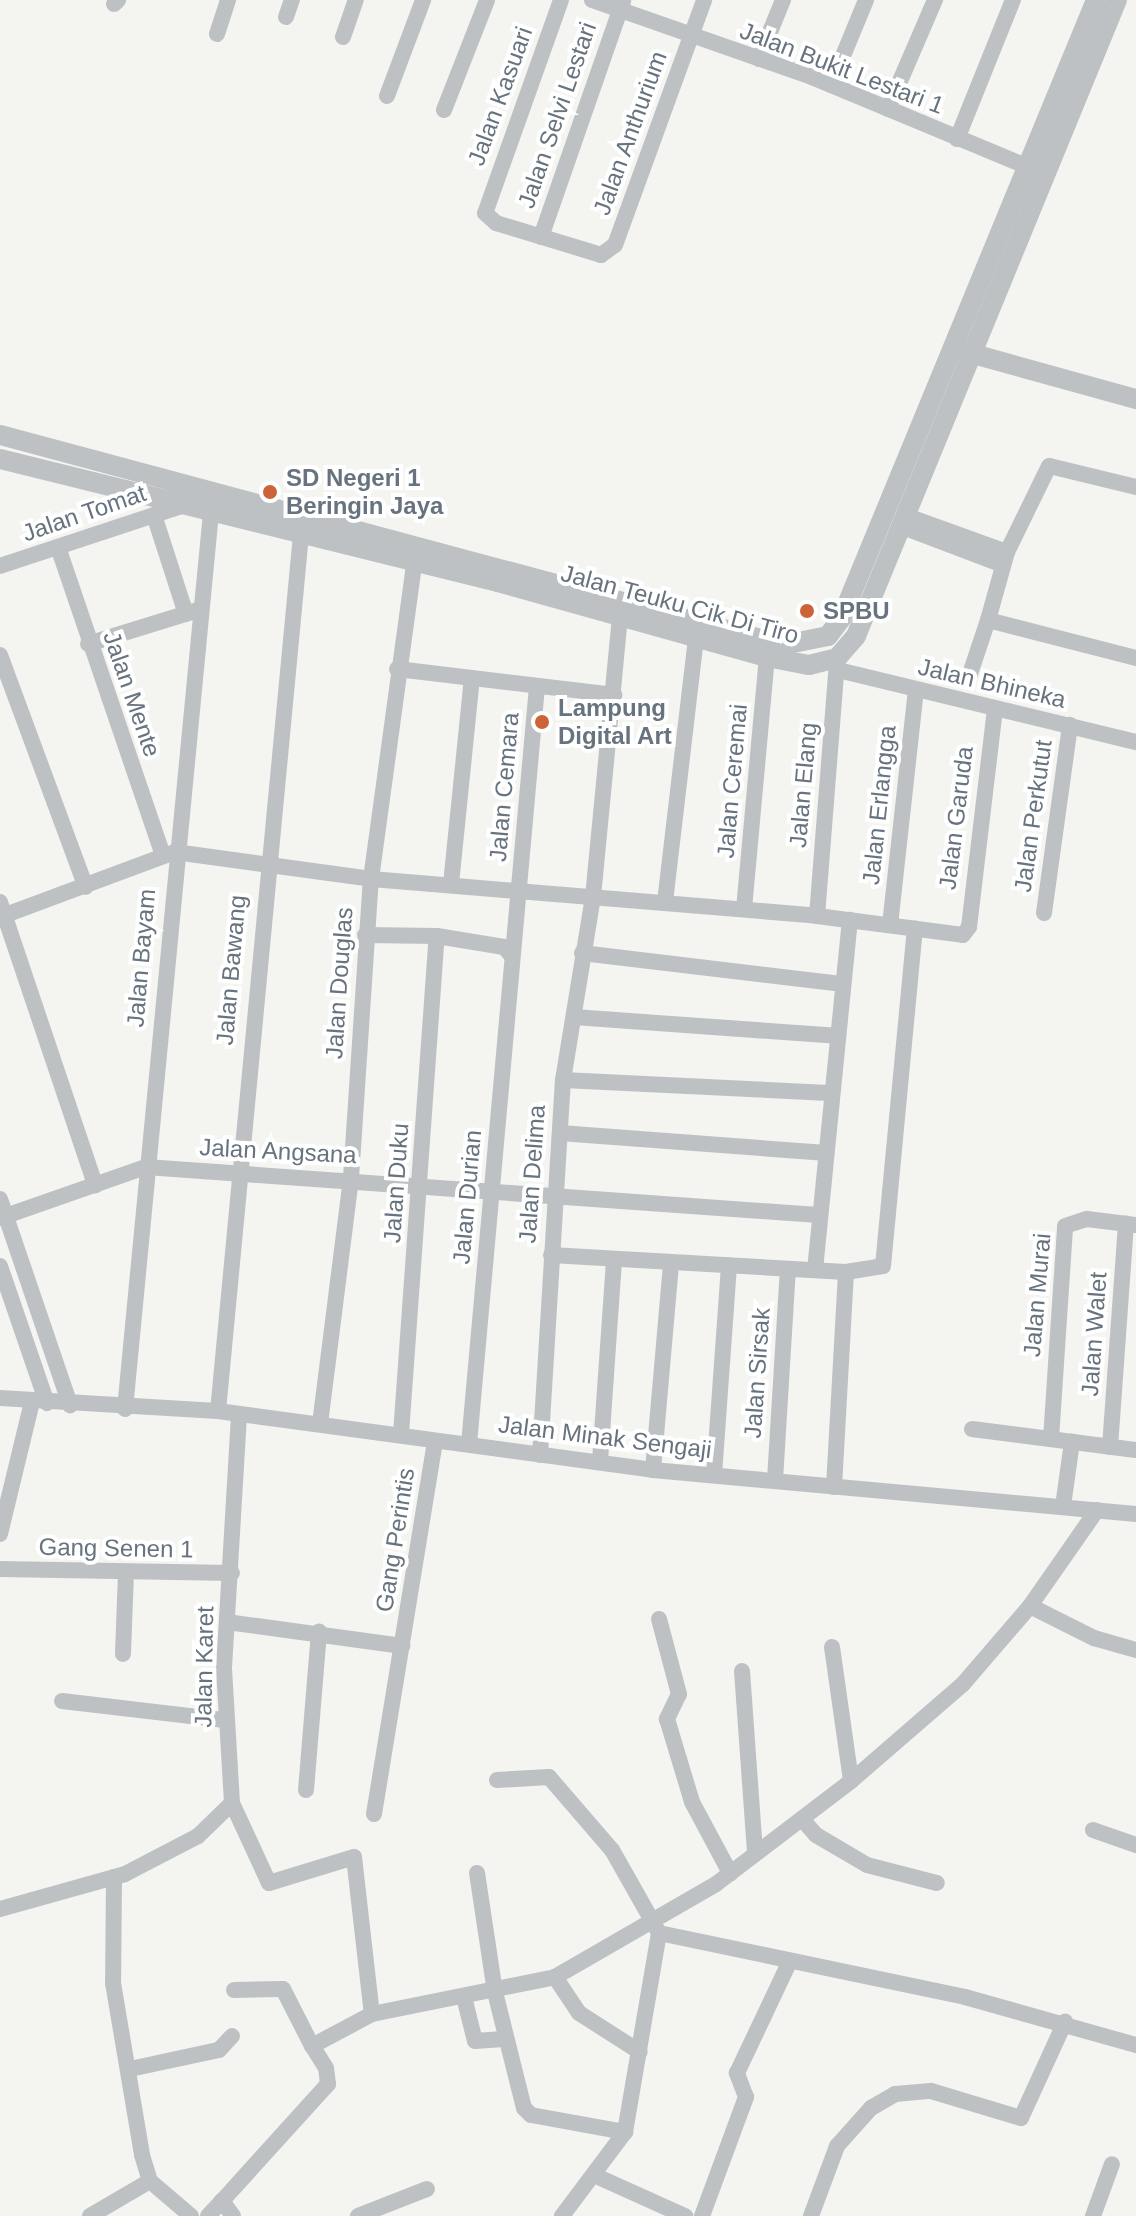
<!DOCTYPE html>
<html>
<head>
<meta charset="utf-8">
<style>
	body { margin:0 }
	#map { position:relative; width:1136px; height:2216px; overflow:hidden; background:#f4f4f1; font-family:Helvetica,sans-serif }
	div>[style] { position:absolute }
	.minor>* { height:16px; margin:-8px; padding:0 8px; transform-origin:8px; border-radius:8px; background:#bec1c4 }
	.tertiary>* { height:20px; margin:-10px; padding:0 10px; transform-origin:10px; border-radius:10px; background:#bec1c4 }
	.dots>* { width:22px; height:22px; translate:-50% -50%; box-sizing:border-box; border:4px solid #fff; border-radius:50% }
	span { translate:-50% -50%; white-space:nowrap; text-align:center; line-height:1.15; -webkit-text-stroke:8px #fff; paint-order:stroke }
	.street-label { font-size:24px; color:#67737e }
	.poi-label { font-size:24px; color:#67737e; font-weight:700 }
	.left { translate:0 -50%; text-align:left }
</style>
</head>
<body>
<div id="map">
	<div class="minor">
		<div style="left:561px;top:0;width:226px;rotate:109.6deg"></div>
		<div style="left:485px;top:213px;width:15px;rotate:42deg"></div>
		<div style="left:496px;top:223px;width:110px;rotate:16.9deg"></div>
		<div style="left:601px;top:255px;width:17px;rotate:-36deg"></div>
		<div style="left:615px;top:245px;width:261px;rotate:-70deg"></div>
		<div style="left:592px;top:0;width:233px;rotate:19.3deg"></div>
		<div style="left:812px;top:77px;width:234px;rotate:22.6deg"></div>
		<div style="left:114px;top:4px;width:6px;rotate:-45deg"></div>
		<div style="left:286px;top:17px;width:18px;rotate:-71deg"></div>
		<div style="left:217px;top:34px;width:36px;rotate:-72deg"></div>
		<div style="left:343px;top:37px;width:39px;rotate:-71deg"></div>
		<div style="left:759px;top:59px;width:64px;rotate:-67.9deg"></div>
		<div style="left:831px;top:85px;width:92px;rotate:-67.6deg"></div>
		<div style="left:387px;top:96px;width:103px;rotate:-69.4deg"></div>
		<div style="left:888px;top:109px;width:119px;rotate:-66.7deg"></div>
		<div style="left:444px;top:110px;width:118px;rotate:-68.6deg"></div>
		<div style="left:957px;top:139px;width:150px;rotate:-68.1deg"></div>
		<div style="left:541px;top:237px;width:250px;rotate:-70.8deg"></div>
		<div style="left:1136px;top:487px;width:89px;rotate:-166.4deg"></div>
		<div style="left:1049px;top:466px;width:96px;rotate:116deg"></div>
		<div style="left:1007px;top:552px;width:71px;rotate:105.6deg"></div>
		<div style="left:988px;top:620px;width:153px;rotate:14.4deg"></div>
		<div style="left:154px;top:515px;width:104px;rotate:72.1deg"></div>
		<div style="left:907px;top:516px;width:106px;rotate:19.8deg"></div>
		<div style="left:903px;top:527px;width:107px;rotate:20.8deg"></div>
		<div style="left:58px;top:547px;width:325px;rotate:71.2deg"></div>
		<div style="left:0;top:566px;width:194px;rotate:-18.3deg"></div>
		<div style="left:88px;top:644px;width:115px;rotate:-17.2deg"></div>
		<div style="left:0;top:655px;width:247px;rotate:69.7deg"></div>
		<div style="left:397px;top:669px;width:219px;rotate:6.8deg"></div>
		<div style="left:838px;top:670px;width:307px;rotate:13.6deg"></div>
		<div style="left:970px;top:674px;width:57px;rotate:-71.6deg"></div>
		<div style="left:451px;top:884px;width:207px;rotate:-84.2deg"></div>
		<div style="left:0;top:902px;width:299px;rotate:71.4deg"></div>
		<div style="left:665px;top:902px;width:266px;rotate:-83.3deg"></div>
		<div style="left:744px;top:909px;width:253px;rotate:-84.8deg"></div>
		<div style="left:1044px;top:913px;width:190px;rotate:-82.1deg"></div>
		<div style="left:817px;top:916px;width:255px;rotate:-85.5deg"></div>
		<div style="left:0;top:917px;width:187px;rotate:-20.4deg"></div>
		<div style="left:175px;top:852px;width:198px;rotate:7.8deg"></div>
		<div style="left:371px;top:879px;width:448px;rotate:4.7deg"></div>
		<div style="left:817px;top:916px;width:147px;rotate:7.4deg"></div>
		<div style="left:963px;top:935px;width:10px;rotate:-53deg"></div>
		<div style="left:969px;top:927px;width:220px;rotate:-83.2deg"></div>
		<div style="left:890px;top:925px;width:236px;rotate:-83.7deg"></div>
		<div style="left:365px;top:935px;width:72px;rotate:0.8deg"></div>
		<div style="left:437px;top:936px;width:68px;rotate:9.3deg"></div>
		<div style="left:504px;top:947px;width:9px;rotate:49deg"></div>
		<div style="left:582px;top:953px;width:261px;rotate:6.8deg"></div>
		<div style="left:574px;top:1017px;width:263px;rotate:4.1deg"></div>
		<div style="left:563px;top:1080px;width:266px;rotate:2.8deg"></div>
		<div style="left:560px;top:1133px;width:264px;rotate:4.3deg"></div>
		<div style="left:0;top:1199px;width:218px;rotate:71.2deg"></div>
		<div style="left:0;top:1218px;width:155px;rotate:-19.3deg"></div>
		<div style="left:146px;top:1167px;width:674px;rotate:4.09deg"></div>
		<div style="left:551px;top:1255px;width:295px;rotate:3.3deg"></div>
		<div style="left:846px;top:1272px;width:37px;rotate:-9deg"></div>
		<div style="left:883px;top:1266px;width:339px;rotate:-84.6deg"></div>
		<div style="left:0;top:1266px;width:145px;rotate:71.1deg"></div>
		<div style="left:815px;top:1270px;width:352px;rotate:-84.3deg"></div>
		<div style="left:0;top:1398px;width:218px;rotate:3.4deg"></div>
		<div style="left:218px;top:1411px;width:439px;rotate:7.7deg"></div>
		<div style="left:653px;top:1470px;width:485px;rotate:5.2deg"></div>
		<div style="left:125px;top:1409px;width:901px;rotate:-84.52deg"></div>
		<div style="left:218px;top:1411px;width:881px;rotate:-84.59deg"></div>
		<div style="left:320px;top:1424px;width:248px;rotate:-82.8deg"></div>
		<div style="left:351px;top:1178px;width:300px;rotate:-86.2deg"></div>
		<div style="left:371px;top:879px;width:331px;rotate:-82.2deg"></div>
		<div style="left:972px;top:1429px;width:165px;rotate:7.3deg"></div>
		<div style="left:401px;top:1434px;width:499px;rotate:-85.9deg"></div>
		<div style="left:1051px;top:1439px;width:213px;rotate:-86.2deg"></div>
		<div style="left:1065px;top:1226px;width:23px;rotate:-18deg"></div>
		<div style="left:1087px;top:1219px;width:49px;rotate:7deg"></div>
		<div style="left:469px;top:1444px;width:760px;rotate:-84.87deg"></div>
		<div style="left:1110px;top:1447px;width:224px;rotate:-85.9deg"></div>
		<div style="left:540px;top:1455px;width:376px;rotate:-86.5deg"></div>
		<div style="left:563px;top:1080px;width:185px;rotate:-80.7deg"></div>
		<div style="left:593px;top:897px;width:293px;rotate:-84.5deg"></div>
		<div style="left:600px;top:1461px;width:200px;rotate:-86deg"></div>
		<div style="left:653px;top:1470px;width:208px;rotate:-85deg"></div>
		<div style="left:714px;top:1475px;width:210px;rotate:-85.9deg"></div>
		<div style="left:775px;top:1480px;width:210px;rotate:-86.5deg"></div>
		<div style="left:834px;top:1487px;width:215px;rotate:-86.8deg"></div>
		<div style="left:1063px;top:1506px;width:65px;rotate:-82deg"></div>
		<div style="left:0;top:1534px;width:136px;rotate:-76.4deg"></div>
		<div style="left:0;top:1569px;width:232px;rotate:1deg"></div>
		<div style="left:1030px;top:1606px;width:72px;rotate:26.6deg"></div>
		<div style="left:1094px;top:1638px;width:44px;rotate:15.9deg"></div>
		<div style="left:659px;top:1619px;width:78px;rotate:75.1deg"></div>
		<div style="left:679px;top:1694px;width:28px;rotate:116deg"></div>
		<div style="left:667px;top:1719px;width:87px;rotate:73.2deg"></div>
		<div style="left:692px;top:1802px;width:81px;rotate:61.8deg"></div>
		<div style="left:227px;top:1622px;width:177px;rotate:7.8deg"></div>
		<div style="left:832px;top:1647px;width:135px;rotate:81.9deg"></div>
		<div style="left:123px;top:1654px;width:81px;rotate:-87.9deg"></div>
		<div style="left:742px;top:1671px;width:183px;rotate:85.9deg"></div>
		<div style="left:62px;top:1701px;width:162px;rotate:6.7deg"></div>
		<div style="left:497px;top:1780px;width:52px;rotate:-3.3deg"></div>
		<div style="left:549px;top:1777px;width:96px;rotate:49.2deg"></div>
		<div style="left:612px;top:1850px;width:95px;rotate:60.5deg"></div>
		<div style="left:659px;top:1933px;width:202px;rotate:99.7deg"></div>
		<div style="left:625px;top:2132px;width:105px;rotate:126.9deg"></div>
		<div style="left:306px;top:1790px;width:159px;rotate:-85.3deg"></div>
		<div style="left:232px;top:1803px;width:88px;rotate:65.2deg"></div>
		<div style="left:269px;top:1883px;width:89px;rotate:-17deg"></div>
		<div style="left:354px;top:1857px;width:158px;rotate:83.5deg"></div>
		<div style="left:374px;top:1814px;width:378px;rotate:-80.7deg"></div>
		<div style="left:802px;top:1819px;width:21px;rotate:49deg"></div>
		<div style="left:816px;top:1835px;width:59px;rotate:30.5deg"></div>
		<div style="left:867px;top:1865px;width:72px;rotate:14.4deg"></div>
		<div style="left:1093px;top:1830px;width:46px;rotate:19.2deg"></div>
		<div style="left:477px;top:1873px;width:120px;rotate:81.4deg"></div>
		<div style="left:495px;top:1992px;width:120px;rotate:76deg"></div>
		<div style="left:524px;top:2108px;width:10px;rotate:45deg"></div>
		<div style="left:531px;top:2115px;width:96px;rotate:10.3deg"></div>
		<div style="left:114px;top:1877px;width:106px;rotate:90.5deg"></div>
		<div style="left:113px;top:1983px;width:174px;rotate:80.4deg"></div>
		<div style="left:142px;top:2155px;width:27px;rotate:73deg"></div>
		<div style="left:150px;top:2181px;width:54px;rotate:40.5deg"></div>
		<div style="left:0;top:1909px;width:130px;rotate:-15.6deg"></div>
		<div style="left:125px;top:1874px;width:82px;rotate:-27.5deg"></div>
		<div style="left:198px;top:1836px;width:47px;rotate:-44.1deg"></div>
		<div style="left:232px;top:1803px;width:135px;rotate:-93.4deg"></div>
		<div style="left:224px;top:1668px;width:252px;rotate:-86.6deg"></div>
		<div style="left:659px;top:1933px;width:313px;rotate:11.8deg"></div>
		<div style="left:965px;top:1997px;width:178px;rotate:15.7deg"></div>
		<div style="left:555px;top:1977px;width:43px;rotate:56.3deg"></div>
		<div style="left:579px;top:2013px;width:72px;rotate:32.6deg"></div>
		<div style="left:234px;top:1990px;width:49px;rotate:-1.2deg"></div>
		<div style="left:283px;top:1989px;width:64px;rotate:63deg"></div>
		<div style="left:464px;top:1997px;width:45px;rotate:76deg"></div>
		<div style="left:475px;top:2041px;width:29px;rotate:-4deg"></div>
		<div style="left:130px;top:2069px;width:91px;rotate:-12.1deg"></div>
		<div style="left:219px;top:2050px;width:19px;rotate:-47deg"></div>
		<div style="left:596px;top:2176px;width:98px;rotate:24.2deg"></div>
		<div style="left:90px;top:2216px;width:69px;rotate:-30.3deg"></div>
		<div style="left:208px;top:2216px;width:21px;rotate:-47deg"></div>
		<div style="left:233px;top:2216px;width:19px;rotate:-126deg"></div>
		<div style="left:222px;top:2201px;width:158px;rotate:-47.8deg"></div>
		<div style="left:328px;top:2084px;width:16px;rotate:-97deg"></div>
		<div style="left:326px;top:2068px;width:26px;rotate:-122deg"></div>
		<div style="left:312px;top:2046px;width:68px;rotate:-28.1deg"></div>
		<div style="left:372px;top:2014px;width:187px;rotate:-11.4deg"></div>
		<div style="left:555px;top:1977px;width:186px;rotate:-30deg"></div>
		<div style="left:716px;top:1884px;width:170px;rotate:-37.3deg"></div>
		<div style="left:851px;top:1781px;width:148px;rotate:-40.9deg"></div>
		<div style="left:963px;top:1684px;width:103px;rotate:-49.3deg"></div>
		<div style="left:1030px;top:1606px;width:117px;rotate:-55.1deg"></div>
		<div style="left:358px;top:2216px;width:74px;rotate:-21.4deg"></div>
		<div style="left:702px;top:2216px;width:127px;rotate:-69.7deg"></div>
		<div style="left:746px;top:2097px;width:26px;rotate:-111deg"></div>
		<div style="left:737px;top:2073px;width:122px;rotate:-64.7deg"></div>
		<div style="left:811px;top:2216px;width:75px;rotate:-69.6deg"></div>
		<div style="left:837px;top:2146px;width:51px;rotate:-48.2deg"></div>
		<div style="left:871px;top:2108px;width:28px;rotate:-30deg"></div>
		<div style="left:895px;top:2094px;width:36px;rotate:-5deg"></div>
		<div style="left:931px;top:2091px;width:94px;rotate:16.7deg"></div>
		<div style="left:1021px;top:2118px;width:106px;rotate:-65.4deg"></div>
		<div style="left:1093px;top:2216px;width:55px;rotate:-69.9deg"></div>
	</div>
	<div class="tertiary">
		<div style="left:959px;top:350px;width:184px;rotate:15.5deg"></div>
		<div style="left:0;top:435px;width:811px;rotate:15.01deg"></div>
		<div style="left:783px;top:645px;width:46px;rotate:-11.3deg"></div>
		<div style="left:828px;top:636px;width:21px;rotate:-53deg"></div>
		<div style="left:841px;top:619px;width:669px;rotate:-67.61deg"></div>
		<div style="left:0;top:459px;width:513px;rotate:13.87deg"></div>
		<div style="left:498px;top:582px;width:279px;rotate:15.6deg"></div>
		<div style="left:767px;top:657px;width:43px;rotate:10.8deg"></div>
		<div style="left:809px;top:665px;width:29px;rotate:-14deg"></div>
		<div style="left:837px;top:658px;width:29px;rotate:-49deg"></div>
		<div style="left:856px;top:636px;width:687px;rotate:-67.69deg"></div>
	</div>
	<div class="dots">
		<div style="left:270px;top:492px;background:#cc6339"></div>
		<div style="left:807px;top:611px;background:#cc6339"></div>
		<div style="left:542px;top:722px;background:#cc6339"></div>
	</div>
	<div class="street-label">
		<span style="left:842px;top:68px;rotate:21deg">Jalan Bukit Lestari 1</span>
		<span style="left:500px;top:96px;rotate:-70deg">Jalan Kasuari</span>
		<span style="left:557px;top:115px;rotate:-71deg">Jalan Selvi Lestari</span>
		<span style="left:630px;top:133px;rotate:-70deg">Jalan Anthurium</span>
		<span style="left:84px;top:513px;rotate:-19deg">Jalan Tomat</span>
		<span style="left:680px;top:604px;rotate:15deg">Jalan Teuku Cik Di Tiro</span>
		<span style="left:992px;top:683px;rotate:13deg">Jalan Bhineka</span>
		<span style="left:132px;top:694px;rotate:71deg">Jalan Mente</span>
		<span style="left:732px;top:781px;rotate:-85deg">Jalan Ceremai</span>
		<span style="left:803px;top:785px;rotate:-85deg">Jalan Elang</span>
		<span style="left:504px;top:787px;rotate:-85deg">Jalan Cemara</span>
		<span style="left:879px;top:805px;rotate:-84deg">Jalan Erlangga</span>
		<span style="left:1033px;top:816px;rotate:-82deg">Jalan Perkutut</span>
		<span style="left:956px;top:818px;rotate:-83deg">Jalan Garuda</span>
		<span style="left:141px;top:958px;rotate:-85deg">Jalan Bayam</span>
		<span style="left:231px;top:970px;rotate:-85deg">Jalan Bawang</span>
		<span style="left:339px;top:983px;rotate:-86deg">Jalan Douglas</span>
		<span style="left:278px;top:1151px;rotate:3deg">Jalan Angsana</span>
		<span style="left:532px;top:1174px;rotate:-86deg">Jalan Delima</span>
		<span style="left:396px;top:1183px;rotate:-86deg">Jalan Duku</span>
		<span style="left:467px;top:1197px;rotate:-85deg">Jalan Durian</span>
		<span style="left:1037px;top:1295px;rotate:-85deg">Jalan Murai</span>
		<span style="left:1094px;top:1334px;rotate:-86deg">Jalan Walet</span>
		<span style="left:757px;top:1373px;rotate:-86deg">Jalan Sirsak</span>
		<span style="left:605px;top:1437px;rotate:7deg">Jalan Minak Sengaji</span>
		<span style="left:395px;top:1540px;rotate:-81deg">Gang Perintis</span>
		<span style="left:116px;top:1548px;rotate:1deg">Gang Senen 1</span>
		<span style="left:204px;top:1667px;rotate:-89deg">Jalan Karet</span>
	</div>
	<div class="poi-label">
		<span class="left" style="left:286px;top:492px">SD Negeri 1<br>Beringin Jaya</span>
		<span class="left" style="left:823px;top:611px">SPBU</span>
		<span class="left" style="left:558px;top:722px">Lampung<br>Digital Art</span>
	</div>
</div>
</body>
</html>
